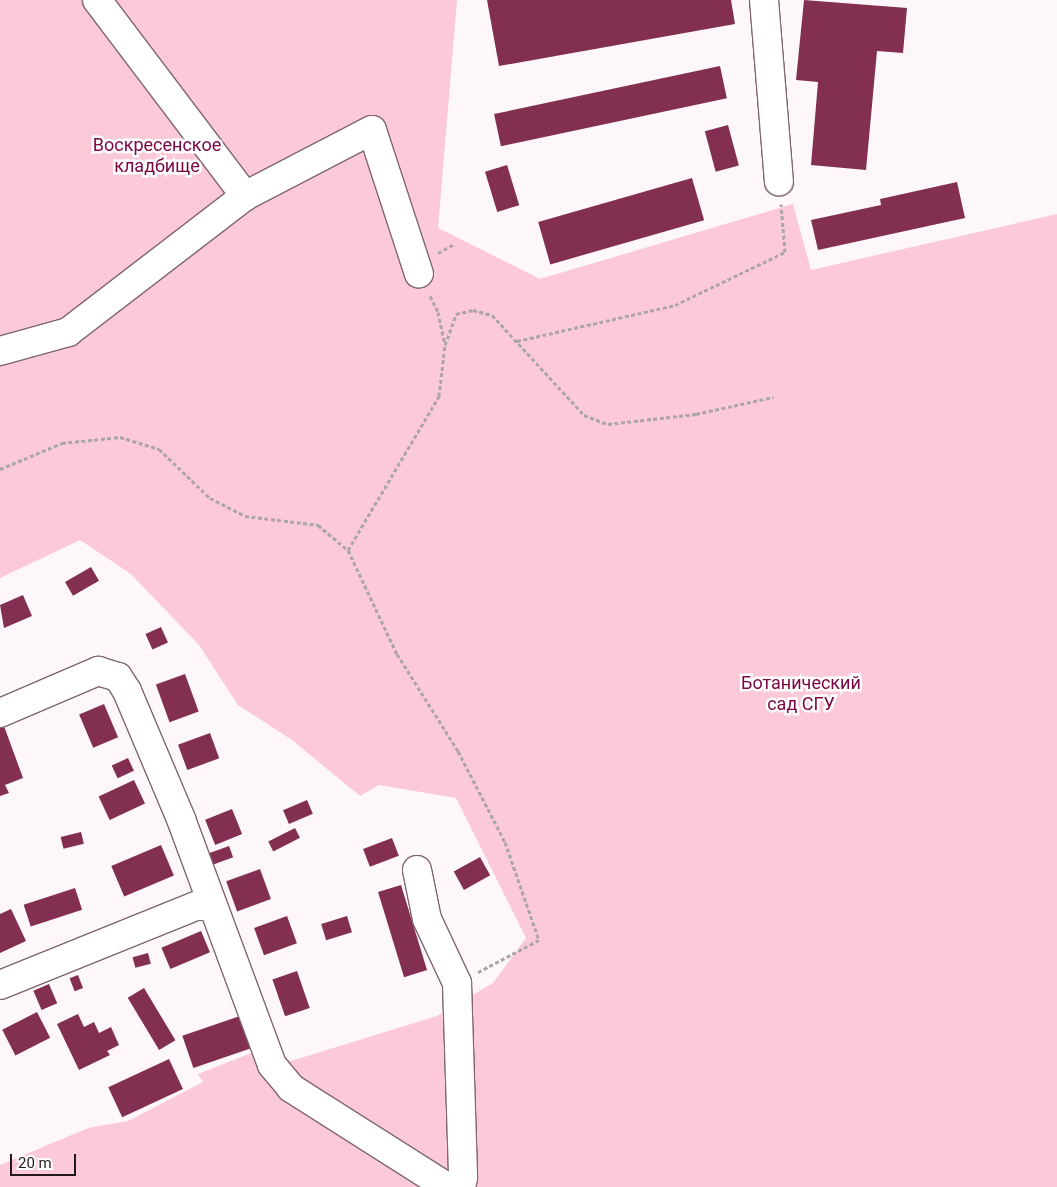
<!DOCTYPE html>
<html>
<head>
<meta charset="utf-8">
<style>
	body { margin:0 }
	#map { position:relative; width:1057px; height:1187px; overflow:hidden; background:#fdf7f9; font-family:Roboto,sans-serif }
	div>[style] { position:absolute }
	.green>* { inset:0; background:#fcc9d9 }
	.building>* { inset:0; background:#832f51; transform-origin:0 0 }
	.path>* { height:3px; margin-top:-1.5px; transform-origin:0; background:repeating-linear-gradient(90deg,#aca5a7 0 4px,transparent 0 6.5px) }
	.roads { filter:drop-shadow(1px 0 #7f666e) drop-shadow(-1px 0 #7f666e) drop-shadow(0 1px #7f666e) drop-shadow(0 -1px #7f666e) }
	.minor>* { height:28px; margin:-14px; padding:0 14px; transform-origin:14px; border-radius:14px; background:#fff }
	span { translate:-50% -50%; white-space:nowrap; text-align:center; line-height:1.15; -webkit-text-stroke:5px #fff; paint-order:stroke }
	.park-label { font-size:18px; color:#7b0542 }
	.scale { position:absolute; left:10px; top:1154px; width:66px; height:22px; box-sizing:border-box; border:2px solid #241a1d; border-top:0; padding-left:6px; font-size:15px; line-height:18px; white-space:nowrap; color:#241a1d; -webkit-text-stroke:4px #fff; paint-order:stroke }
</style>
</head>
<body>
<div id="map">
	<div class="green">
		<div style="clip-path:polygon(0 0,457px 0,438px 228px,540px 279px,793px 204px,811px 270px,1057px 214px,1057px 1187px,0 1187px,0 1165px,88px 1128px,128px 1121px,203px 1082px,198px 1074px,259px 1050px,274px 1051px,291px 1061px,437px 1016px,493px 983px,526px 938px,456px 798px,379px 785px,360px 796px,292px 740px,238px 705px,199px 645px,131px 574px,80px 540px,0 578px)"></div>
	</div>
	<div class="building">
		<div style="clip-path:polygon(487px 0,731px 0,735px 24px,499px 66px)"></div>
		<div style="clip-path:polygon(804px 0,907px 8px,903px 53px,877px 51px,866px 170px,811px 165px,818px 82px,796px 80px)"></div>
		<div style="left:720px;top:66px;width:33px;height:231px;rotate:78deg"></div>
		<div style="left:728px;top:125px;width:42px;height:24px;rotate:75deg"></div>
		<div style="left:507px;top:165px;width:42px;height:23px;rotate:73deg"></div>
		<div style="left:692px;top:178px;width:44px;height:160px;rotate:74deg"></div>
		<div style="clip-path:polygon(957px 182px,965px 218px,818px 250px,811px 220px,881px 205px,880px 199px)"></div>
		<div style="left:91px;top:567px;width:16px;height:30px;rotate:60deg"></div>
		<div style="clip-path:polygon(23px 595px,32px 616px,4px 628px,0 605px)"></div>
		<div style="left:161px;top:627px;width:17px;height:17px;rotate:66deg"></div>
		<div style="left:185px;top:674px;width:40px;height:31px;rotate:70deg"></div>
		<div style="left:104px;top:704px;width:36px;height:27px;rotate:67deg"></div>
		<div style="clip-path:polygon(4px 726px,23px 778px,5px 785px,9px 793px,0 796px,0 728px)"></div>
		<div style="left:210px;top:733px;width:27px;height:34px;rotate:70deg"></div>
		<div style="left:128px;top:758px;width:14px;height:18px;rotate:65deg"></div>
		<div style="left:134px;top:780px;width:26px;height:39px;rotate:65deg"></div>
		<div style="left:307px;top:800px;width:15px;height:26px;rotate:67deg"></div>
		<div style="left:232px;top:809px;width:27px;height:29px;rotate:68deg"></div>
		<div style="left:295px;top:828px;width:11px;height:30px;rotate:63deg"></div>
		<div style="left:81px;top:832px;width:12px;height:21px;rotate:76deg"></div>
		<div style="left:392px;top:838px;width:19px;height:31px;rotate:69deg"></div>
		<div style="left:161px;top:845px;width:33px;height:54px;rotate:67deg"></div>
		<div style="left:229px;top:846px;width:12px;height:23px;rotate:70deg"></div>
		<div style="left:480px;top:857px;width:21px;height:30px;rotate:61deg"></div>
		<div style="left:260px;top:869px;width:32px;height:36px;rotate:70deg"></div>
		<div style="left:401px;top:885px;width:89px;height:24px;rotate:73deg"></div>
		<div style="left:75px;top:888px;width:23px;height:54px;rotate:72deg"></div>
		<div style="clip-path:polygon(11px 909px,26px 941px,0 953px,0 914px)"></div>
		<div style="left:287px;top:916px;width:29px;height:35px;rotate:70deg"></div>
		<div style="left:347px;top:916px;width:17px;height:27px;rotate:73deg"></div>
		<div style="left:201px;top:931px;width:23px;height:43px;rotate:67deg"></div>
		<div style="left:148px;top:953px;width:11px;height:16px;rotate:75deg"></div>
		<div style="left:297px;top:971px;width:39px;height:26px;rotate:71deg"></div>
		<div style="left:78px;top:975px;width:14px;height:9px;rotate:69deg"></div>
		<div style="left:49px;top:984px;width:21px;height:17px;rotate:67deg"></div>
		<div style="left:144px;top:988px;width:61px;height:19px;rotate:59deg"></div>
		<div style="left:37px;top:1012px;width:29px;height:39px;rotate:63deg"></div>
		<div style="clip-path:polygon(78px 1014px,84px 1027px,94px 1022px,99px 1033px,111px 1027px,119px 1045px,107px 1051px,110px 1055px,79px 1070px,57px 1024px)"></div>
		<div style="left:240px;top:1016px;width:34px;height:61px;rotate:71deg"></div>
		<div style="left:169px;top:1059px;width:33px;height:67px;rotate:65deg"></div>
	</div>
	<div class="path">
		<div style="left:438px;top:253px;width:18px;rotate:-29deg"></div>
		<div style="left:430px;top:296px;width:18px;rotate:63deg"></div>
		<div style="left:438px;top:312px;width:33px;rotate:78deg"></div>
		<div style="left:517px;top:341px;width:162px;rotate:-12.8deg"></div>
		<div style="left:675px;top:305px;width:122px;rotate:-25.7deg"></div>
		<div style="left:785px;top:252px;width:48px;rotate:-94.8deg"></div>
		<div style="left:0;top:469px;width:67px;rotate:-22.8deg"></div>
		<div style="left:62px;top:443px;width:58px;rotate:-5.9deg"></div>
		<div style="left:120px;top:437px;width:41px;rotate:17.1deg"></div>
		<div style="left:159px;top:449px;width:71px;rotate:43.9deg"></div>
		<div style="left:210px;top:498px;width:39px;rotate:27deg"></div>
		<div style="left:245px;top:516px;width:74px;rotate:7deg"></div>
		<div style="left:318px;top:525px;width:39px;rotate:40deg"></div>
		<div style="left:348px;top:550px;width:115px;rotate:64.8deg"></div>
		<div style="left:397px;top:654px;width:115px;rotate:57.8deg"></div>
		<div style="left:458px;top:751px;width:102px;rotate:62.7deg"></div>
		<div style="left:505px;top:842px;width:104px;rotate:70.9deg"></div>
		<div style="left:539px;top:940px;width:69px;rotate:152.3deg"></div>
		<div style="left:348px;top:550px;width:179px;rotate:-59.4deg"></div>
		<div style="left:439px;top:396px;width:51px;rotate:-83.3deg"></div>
		<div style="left:445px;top:345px;width:33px;rotate:-70deg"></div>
		<div style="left:456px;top:314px;width:17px;rotate:-13deg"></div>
		<div style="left:473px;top:310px;width:20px;rotate:15deg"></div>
		<div style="left:492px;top:315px;width:136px;rotate:47.4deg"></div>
		<div style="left:584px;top:415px;width:26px;rotate:21deg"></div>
		<div style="left:608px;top:424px;width:89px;rotate:-6.5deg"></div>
		<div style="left:696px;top:414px;width:79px;rotate:-12.4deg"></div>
	</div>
	<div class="roads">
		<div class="minor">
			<div style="left:97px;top:0;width:246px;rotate:52.9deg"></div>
			<div style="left:245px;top:196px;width:143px;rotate:-27.5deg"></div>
			<div style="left:372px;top:130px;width:151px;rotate:71.9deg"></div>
			<div style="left:764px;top:0;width:182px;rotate:85.3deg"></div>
			<div style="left:0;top:351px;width:71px;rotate:-15.6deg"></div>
			<div style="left:68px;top:332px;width:223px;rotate:-37.5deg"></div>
			<div style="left:0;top:713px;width:107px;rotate:-23.2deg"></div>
			<div style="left:98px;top:671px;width:21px;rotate:17deg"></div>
			<div style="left:118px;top:677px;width:17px;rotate:57deg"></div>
			<div style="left:127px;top:691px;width:139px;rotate:67.1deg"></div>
			<div style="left:181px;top:819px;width:262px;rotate:69.7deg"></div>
			<div style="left:272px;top:1065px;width:30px;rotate:50deg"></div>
			<div style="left:291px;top:1088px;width:185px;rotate:32.4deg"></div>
			<div style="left:417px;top:870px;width:50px;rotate:78.5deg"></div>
			<div style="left:427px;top:919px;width:71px;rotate:64.9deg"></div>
			<div style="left:457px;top:983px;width:195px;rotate:88.2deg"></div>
			<div style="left:463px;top:1178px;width:9px;rotate:103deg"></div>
			<div style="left:0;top:985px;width:211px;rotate:-22deg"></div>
			<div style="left:196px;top:906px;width:16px"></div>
		</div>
	</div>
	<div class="park-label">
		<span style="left:157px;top:156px">Воскресенское<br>кладбище</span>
		<span style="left:801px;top:694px">Ботанический<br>сад СГУ</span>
	</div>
	<div class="scale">20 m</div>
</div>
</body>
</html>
